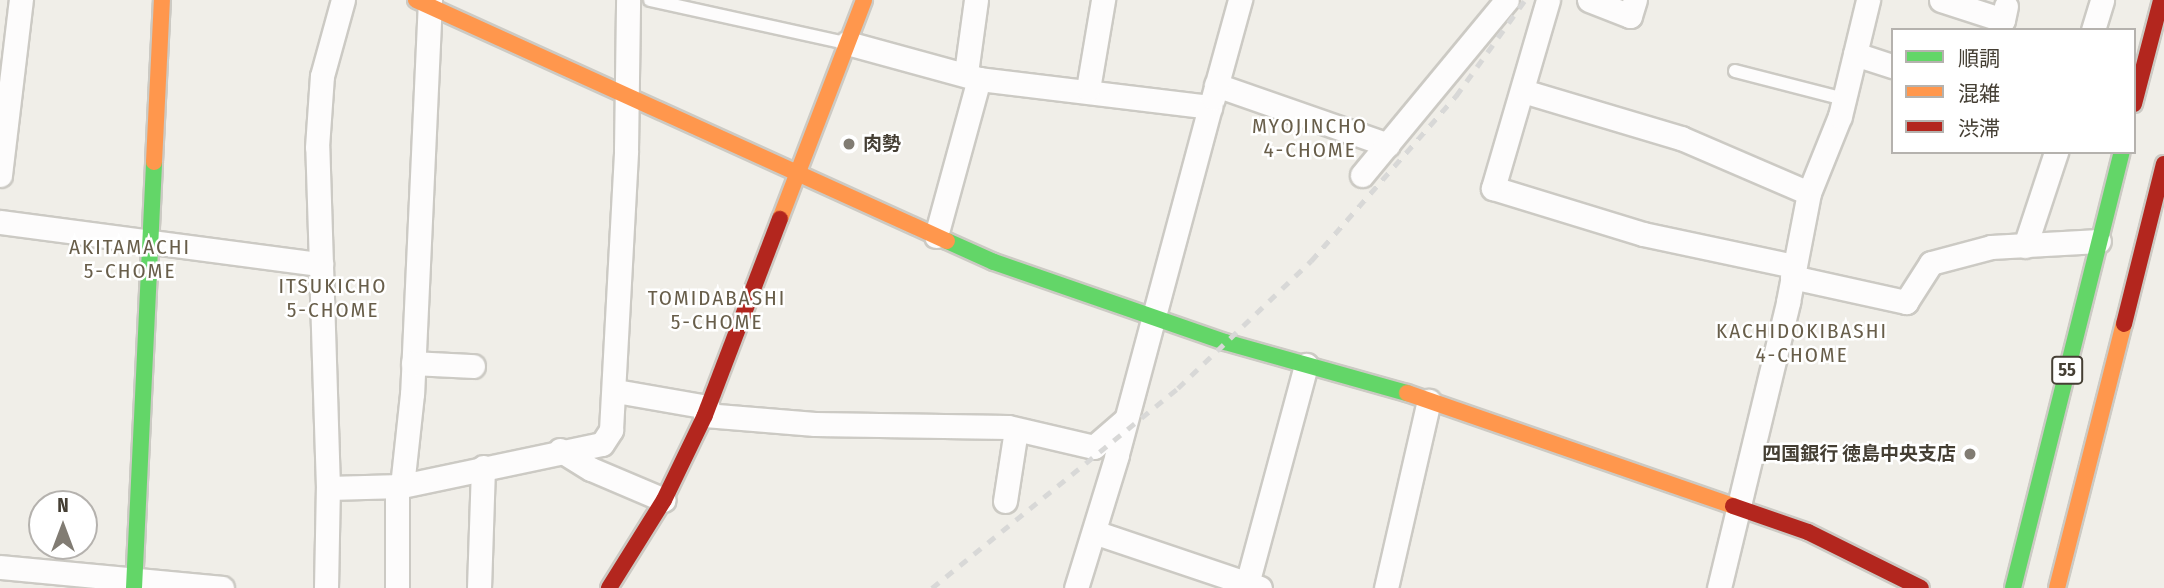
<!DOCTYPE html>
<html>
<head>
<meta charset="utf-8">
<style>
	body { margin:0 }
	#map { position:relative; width:2164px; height:588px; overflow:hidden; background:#f0eee8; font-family:"Fira Sans Condensed","Noto Sans JP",sans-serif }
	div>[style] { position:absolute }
	.roads { filter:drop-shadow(2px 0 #cccac4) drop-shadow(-2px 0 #cccac4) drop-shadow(0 2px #cccac4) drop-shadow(0 -2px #cccac4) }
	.lane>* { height:12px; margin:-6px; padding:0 6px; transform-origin:6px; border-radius:6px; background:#fdfcfc }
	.street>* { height:23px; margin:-11.5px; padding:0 11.5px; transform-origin:11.5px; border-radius:11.5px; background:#fdfcfc }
	.fast>* { height:16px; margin:-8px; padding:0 8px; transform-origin:8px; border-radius:8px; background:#63d668 }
	.slow>* { height:16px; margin:-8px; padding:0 8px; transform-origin:8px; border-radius:8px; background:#ff974d }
	.jam>* { height:16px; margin:-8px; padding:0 8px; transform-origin:8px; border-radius:8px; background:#b3261e }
	.rail>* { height:5px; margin-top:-2.5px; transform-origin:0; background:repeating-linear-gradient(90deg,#d8d8d7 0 9px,transparent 0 18px) }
	.dots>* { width:19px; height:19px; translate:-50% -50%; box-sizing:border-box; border:4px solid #fff; border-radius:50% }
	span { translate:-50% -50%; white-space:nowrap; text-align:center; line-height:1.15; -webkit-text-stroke:5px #fff; paint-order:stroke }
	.shield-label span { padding:2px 5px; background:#fff; border:2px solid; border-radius:5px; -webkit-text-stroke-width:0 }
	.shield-label { font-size:18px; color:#453f34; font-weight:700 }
	.poi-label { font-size:19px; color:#453f34; font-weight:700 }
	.left { translate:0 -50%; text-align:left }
	.right { translate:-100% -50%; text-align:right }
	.neighbourhood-label { font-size:21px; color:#685e4a; letter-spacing:2px }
	.legend { position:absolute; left:1891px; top:28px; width:245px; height:126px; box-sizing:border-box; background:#fff; border:2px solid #b5b2ae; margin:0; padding:9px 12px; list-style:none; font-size:21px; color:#453f34 }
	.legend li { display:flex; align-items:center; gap:14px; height:35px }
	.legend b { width:35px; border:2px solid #b5b2ae }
	.north { position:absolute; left:28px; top:490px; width:70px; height:70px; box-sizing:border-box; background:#fff; border:2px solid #b5b2ae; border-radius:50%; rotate:0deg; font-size:19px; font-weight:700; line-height:28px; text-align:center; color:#453f34 }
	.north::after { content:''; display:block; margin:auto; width:24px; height:32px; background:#817c73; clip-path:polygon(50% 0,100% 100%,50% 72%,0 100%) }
</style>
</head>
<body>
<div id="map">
	<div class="roads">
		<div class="lane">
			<div style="left:650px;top:0;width:200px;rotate:12.4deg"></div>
			<div style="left:1735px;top:71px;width:113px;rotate:14.4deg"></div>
		</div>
		<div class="street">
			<div style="left:430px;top:0;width:394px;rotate:92.6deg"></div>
			<div style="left:412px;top:394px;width:93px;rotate:96.2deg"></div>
			<div style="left:402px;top:486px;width:204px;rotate:-11.9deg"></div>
			<div style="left:602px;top:444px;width:17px;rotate:-57deg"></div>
			<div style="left:611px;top:430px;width:280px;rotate:-86.9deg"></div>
			<div style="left:626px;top:150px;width:150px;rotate:-89.2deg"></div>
			<div style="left:1548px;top:0;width:196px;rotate:106.3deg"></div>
			<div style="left:1493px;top:188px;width:157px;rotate:17deg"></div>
			<div style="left:1643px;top:234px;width:154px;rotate:12deg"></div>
			<div style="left:1589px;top:0;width:44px;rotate:21.3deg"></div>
			<div style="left:1630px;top:16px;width:17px;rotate:-73deg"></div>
			<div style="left:1941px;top:0;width:65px;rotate:17.9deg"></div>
			<div style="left:2003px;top:20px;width:14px;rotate:-78deg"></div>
			<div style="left:2093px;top:30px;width:31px;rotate:-73deg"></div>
			<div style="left:847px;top:43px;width:137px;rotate:15.3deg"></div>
			<div style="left:979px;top:79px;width:233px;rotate:6.9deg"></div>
			<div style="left:1210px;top:107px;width:360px;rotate:105deg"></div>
			<div style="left:1117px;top:455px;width:139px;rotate:107.1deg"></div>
			<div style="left:1855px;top:54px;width:40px;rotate:18deg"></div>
			<div style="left:966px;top:73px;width:74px;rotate:-82.2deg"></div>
			<div style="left:1216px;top:85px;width:182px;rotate:19.2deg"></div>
			<div style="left:1088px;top:89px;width:90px;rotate:-80.4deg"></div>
			<div style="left:1523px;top:91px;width:165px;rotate:16.6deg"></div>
			<div style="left:1681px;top:138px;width:139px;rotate:23.3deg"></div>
			<div style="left:1213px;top:98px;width:102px;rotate:-74.6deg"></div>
			<div style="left:0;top:175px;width:176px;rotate:-83.2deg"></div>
			<div style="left:1362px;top:175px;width:227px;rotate:-50.4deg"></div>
			<div style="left:0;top:222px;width:324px;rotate:7.5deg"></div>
			<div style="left:936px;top:236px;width:163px;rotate:-74.7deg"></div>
			<div style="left:2025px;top:246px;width:99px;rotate:-71.7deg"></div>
			<div style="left:1792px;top:277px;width:117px;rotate:12.4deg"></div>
			<div style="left:1906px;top:302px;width:46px;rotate:-57.3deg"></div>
			<div style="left:1931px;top:263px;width:62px;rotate:-14.9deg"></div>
			<div style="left:1991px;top:247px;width:108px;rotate:-3.2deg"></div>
			<div style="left:413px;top:363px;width:60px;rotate:2.9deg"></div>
			<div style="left:616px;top:391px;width:93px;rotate:9.9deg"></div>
			<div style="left:705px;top:415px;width:110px;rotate:4.7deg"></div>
			<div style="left:815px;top:424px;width:193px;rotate:0.9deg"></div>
			<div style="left:1008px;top:427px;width:88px;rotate:13.1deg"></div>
			<div style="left:1094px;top:447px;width:41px;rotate:-41.1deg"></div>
			<div style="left:560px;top:450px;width:36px;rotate:32deg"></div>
			<div style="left:591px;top:469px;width:79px;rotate:23deg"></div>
			<div style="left:397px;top:486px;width:102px;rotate:90deg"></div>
			<div style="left:328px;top:488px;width:74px;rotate:-1.5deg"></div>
			<div style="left:1005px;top:501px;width:72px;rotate:-81.2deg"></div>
			<div style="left:1094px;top:532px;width:175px;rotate:18.6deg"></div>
			<div style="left:0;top:567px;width:223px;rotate:5.4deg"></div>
			<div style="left:1247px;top:584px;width:227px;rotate:-74.9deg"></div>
			<div style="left:326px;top:588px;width:100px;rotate:-88.9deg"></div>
			<div style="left:328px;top:488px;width:341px;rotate:-91.8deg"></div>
			<div style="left:317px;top:147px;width:71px;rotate:-86deg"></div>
			<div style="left:322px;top:76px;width:79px;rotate:-74.6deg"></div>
			<div style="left:479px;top:588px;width:121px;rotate:-88.1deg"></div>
			<div style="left:1386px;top:588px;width:192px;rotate:-77.1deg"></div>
			<div style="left:1719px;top:588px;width:294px;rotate:-76.4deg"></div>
			<div style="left:1788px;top:302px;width:111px;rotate:-79.1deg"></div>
			<div style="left:1809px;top:193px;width:83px;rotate:-68.1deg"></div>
			<div style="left:1840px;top:116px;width:119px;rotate:-76.4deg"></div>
		</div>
		<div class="fast">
			<div style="left:947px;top:241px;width:51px;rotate:24.1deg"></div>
			<div style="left:994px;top:262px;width:244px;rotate:19.1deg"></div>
			<div style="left:1225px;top:342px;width:189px;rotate:15.7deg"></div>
			<div style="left:134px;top:588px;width:426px;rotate:-87.3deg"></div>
			<div style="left:2013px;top:588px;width:449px;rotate:-76deg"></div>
		</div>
		<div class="slow">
			<div style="left:416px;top:0;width:583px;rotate:24.41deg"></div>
			<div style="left:154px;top:162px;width:162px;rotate:-87.2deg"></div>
			<div style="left:780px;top:219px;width:235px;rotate:-69deg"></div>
			<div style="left:1407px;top:393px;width:345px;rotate:19.1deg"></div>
			<div style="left:2057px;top:588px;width:272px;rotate:-75.8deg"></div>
		</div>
		<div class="jam">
			<div style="left:2134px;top:104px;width:107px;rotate:-75.4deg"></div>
			<div style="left:2124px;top:324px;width:165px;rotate:-76deg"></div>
			<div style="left:1733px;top:506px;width:79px;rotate:19.1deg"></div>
			<div style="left:1808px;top:532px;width:126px;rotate:26.4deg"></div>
			<div style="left:609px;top:588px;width:104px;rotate:-58deg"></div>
			<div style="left:664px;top:500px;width:94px;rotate:-64.2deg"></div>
			<div style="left:705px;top:415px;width:210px;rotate:-69.1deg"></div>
		</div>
	</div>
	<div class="rail">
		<div style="left:932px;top:588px;width:317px;rotate:-39.1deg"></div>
		<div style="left:1178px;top:388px;width:184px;rotate:-43.7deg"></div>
		<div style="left:1311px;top:261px;width:220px;rotate:-48.7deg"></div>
		<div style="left:1456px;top:96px;width:118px;rotate:-54.3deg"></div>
	</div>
	<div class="dots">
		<div style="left:849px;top:144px;background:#817c73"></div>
		<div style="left:1970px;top:454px;background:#817c73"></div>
	</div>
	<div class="shield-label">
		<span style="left:2067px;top:370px">55</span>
	</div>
	<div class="poi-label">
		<span class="left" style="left:863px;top:144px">肉勢</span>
		<span class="right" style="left:1956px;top:454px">四国銀行 徳島中央支店</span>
	</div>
	<div class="neighbourhood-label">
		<span style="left:1310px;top:138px">MYOJINCHO<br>4-CHOME</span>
		<span style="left:130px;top:259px">AKITAMACHI<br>5-CHOME</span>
		<span style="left:333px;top:298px">ITSUKICHO<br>5-CHOME</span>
		<span style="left:717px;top:310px">TOMIDABASHI<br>5-CHOME</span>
		<span style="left:1802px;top:343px">KACHIDOKIBASHI<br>4-CHOME</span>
	</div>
	<ul class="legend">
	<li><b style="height:9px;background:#63d668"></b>順調</li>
	<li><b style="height:9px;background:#ff974d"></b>混雑</li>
	<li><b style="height:9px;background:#b3261e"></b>渋滞</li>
	</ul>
	<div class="north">N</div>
</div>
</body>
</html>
